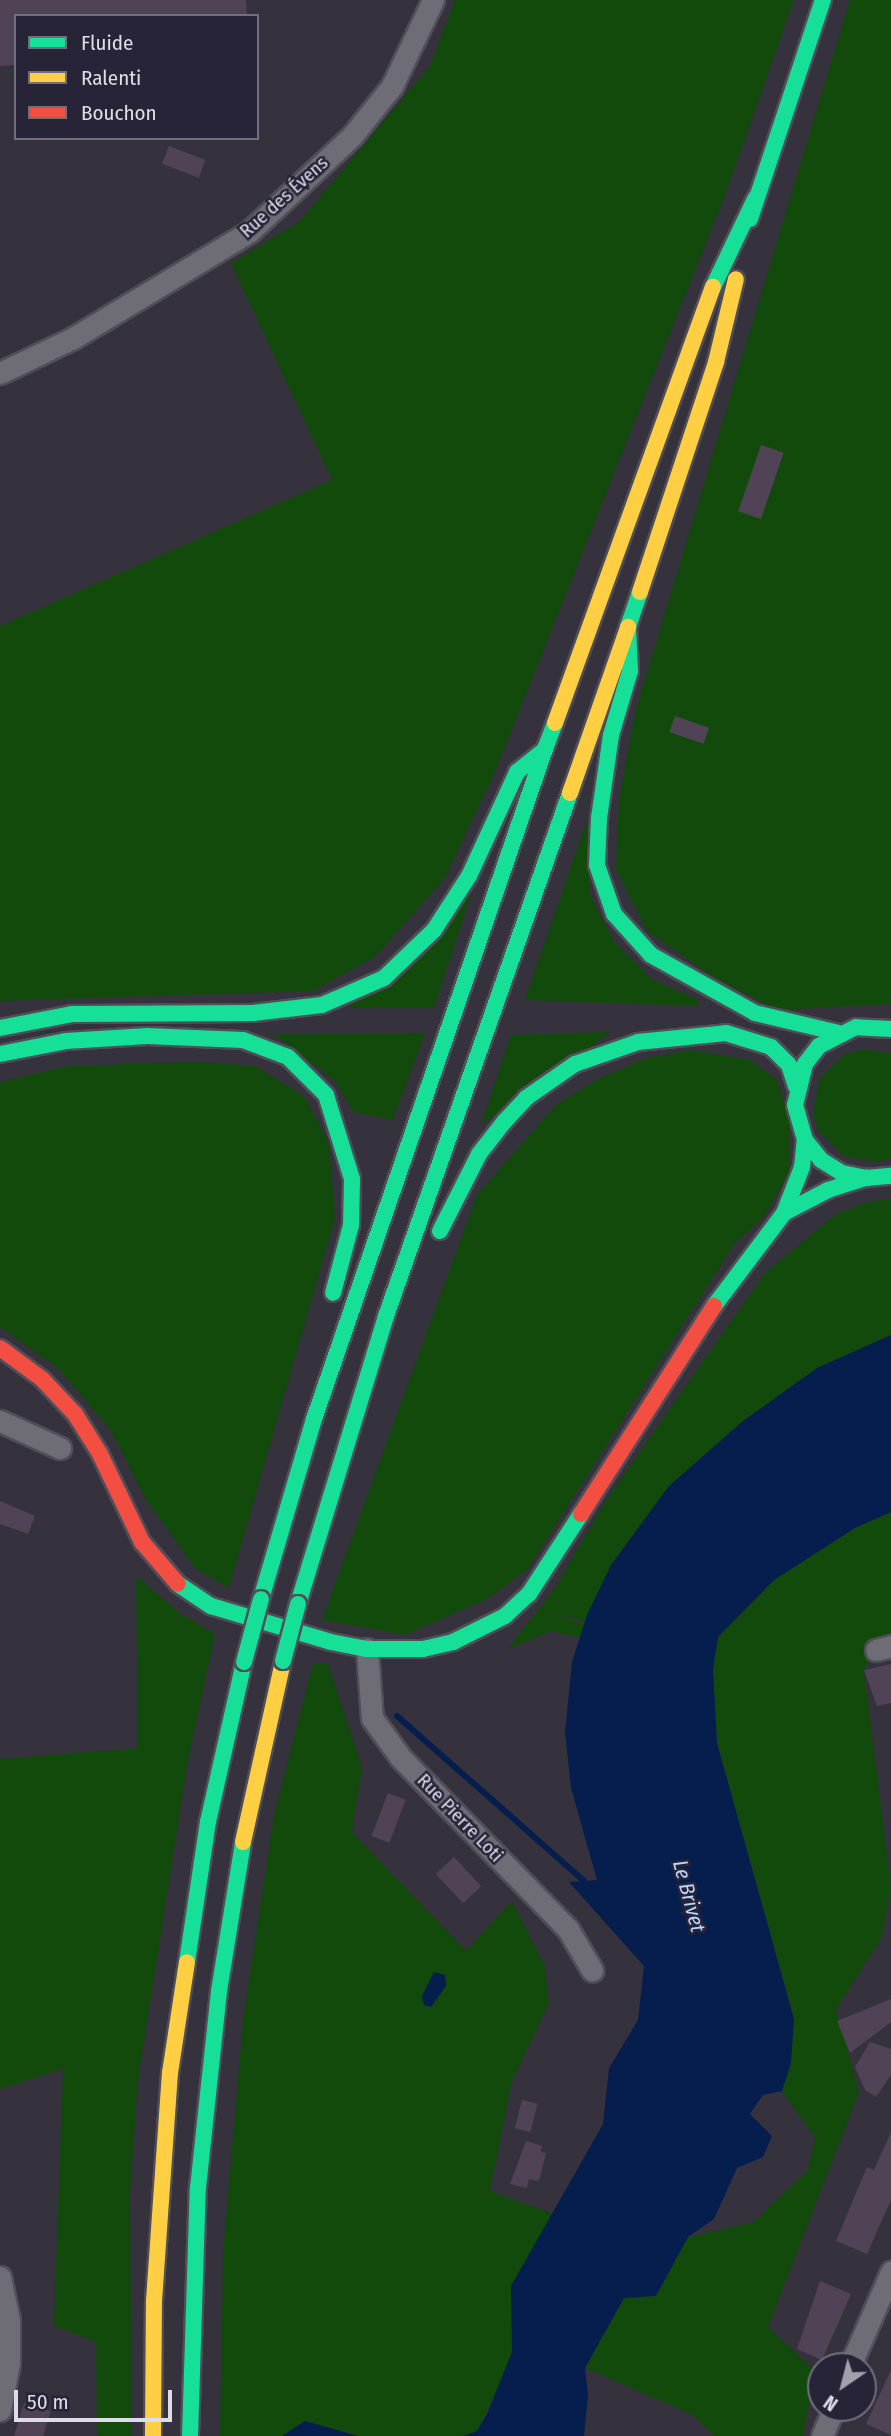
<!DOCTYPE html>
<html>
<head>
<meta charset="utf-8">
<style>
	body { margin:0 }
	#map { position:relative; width:891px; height:2436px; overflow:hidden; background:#35323e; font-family:"Fira Sans Condensed",sans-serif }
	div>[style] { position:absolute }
	.green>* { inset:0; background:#124a0c }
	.water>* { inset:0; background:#051e4e }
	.stream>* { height:6px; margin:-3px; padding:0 3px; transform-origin:3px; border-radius:3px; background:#051e4e }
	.building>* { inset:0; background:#504356; transform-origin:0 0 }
	.roads { filter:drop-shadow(2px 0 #504e58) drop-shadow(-2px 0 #504e58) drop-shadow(0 2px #504e58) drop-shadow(0 -2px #504e58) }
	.street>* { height:21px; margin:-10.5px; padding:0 10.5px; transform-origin:10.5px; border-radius:10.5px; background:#6e6d75 }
	.fast>* { height:16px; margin:-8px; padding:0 8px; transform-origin:8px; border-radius:8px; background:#16e098 }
	.slow>* { height:16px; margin:-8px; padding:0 8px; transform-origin:8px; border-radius:8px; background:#ffcf43 }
	.jam>* { height:16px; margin:-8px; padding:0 8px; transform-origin:8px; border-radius:8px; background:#f24e42 }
	.bridges { filter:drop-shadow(2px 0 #504e58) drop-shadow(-2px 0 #504e58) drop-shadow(0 2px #504e58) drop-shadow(0 -2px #504e58) }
	.fast-bridge>* { height:16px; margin:-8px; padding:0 8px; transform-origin:8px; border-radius:8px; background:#16e098 }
	span { translate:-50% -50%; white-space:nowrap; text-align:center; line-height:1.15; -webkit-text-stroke:5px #282438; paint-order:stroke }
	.street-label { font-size:19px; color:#dedcea }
	.water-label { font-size:21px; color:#bad5fe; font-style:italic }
	.legend { position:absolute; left:14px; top:14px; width:245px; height:126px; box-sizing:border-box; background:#282438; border:2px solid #716e7f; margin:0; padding:9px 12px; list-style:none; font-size:21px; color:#dedcea }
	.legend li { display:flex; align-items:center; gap:14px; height:35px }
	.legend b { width:35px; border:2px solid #716e7f }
	.north { position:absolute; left:807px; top:2352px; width:70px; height:70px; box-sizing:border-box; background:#282438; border:2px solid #716e7f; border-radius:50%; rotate:215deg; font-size:19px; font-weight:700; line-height:28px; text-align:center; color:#dedcea }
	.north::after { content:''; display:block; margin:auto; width:24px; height:32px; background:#a3a0ae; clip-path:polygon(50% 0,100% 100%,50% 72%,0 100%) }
	.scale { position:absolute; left:14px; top:2390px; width:158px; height:32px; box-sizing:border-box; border:4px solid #dedcea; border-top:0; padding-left:9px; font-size:21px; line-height:24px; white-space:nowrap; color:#dedcea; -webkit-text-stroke:5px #282438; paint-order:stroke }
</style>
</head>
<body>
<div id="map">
	<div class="green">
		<div style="clip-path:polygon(455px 0,794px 0,724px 198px,494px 774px,445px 878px,375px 957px,313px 991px,0 1001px,0 626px,332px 480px,231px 263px,299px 222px,430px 66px)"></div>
		<div style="clip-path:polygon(850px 0,891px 0,891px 1004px,776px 1010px,710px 975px,647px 931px,616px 869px,619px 800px,636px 709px)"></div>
		<div style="clip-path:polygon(587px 820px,590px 895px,615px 943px,653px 980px,697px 999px,698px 1006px,525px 1000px)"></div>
		<div style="clip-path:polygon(472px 892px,434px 1008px,349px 1008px)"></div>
		<div style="clip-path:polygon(611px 1032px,481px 1125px,511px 1035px)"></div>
		<div style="clip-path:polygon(425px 1033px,393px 1120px,353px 1112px,335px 1081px,273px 1034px)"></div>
		<div style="clip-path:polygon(863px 1049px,891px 1053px,891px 1158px,877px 1162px,843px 1156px,818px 1130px,813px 1113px,820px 1078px,845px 1054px)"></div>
		<div style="clip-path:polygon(691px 1050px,750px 1060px,777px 1080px,790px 1120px,790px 1172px,763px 1218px,734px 1244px,528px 1569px,487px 1599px,405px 1635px,322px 1620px,477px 1195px,556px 1105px,600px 1078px,647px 1058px)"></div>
		<div style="clip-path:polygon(198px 1062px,255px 1066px,304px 1096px,329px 1143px,335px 1218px,229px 1588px,195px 1568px,145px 1498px,111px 1431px,59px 1369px,0 1327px,0 1082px,67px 1066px)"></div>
		<div style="clip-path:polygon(891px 1199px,891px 1335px,817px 1368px,743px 1421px,669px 1486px,611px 1565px,585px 1622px,552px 1612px,584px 1625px,580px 1638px,551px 1631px,507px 1650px,555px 1588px,607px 1499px,765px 1273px,836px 1214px,867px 1202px)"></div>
		<div style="clip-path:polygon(891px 1512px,891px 1644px,876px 1650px,864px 1670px,891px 1888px,882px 1937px,836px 2009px,859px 2092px,768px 2327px,815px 2371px,803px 2436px,714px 2436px,693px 2415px,585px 2368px,624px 2298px,656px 2296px,688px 2237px,754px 2222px,808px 2170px,815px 2138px,782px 2091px,794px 2018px,717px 1743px,713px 1670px,718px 1637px,774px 1580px,855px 1528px)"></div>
		<div style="clip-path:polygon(136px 1576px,181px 1614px,215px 1634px,188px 1760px,138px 2080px,130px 2194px,132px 2436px,97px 2436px,96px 2342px,54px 2326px,63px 2069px,0 2089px,0 1759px,138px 1748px)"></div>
		<div style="clip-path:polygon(313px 1664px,328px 1664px,362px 1768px,352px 1832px,466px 1951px,512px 1901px,545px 1967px,549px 2004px,512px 2081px,490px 2191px,554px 2214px,511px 2286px,512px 2352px,499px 2386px,477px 2431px,463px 2436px,358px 2436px,306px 2421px,282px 2436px,220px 2436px,223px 2252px,243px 2021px,274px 1815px)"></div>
	</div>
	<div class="water">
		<div style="clip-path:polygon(891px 1335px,891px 1512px,855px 1528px,774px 1580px,718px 1637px,713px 1670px,717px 1743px,794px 2019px,791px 2063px,782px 2091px,763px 2095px,750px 2114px,772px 2136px,763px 2157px,737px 2168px,714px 2219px,688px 2237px,656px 2296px,624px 2298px,585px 2368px,588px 2395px,584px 2436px,463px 2436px,477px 2431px,487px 2414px,512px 2352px,511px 2286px,603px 2124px,609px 2068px,638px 2020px,644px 1966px,569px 1882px,597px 1880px,571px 1788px,565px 1732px,572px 1662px,587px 1615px,611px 1565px,669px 1486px,743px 1421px,817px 1368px)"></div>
		<div style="clip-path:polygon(434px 1972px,445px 1975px,446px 1986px,431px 2007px,424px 2005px,422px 1996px)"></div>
		<div style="clip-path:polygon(305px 2421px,358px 2436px,282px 2436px)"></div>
	</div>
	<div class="stream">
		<div style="left:397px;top:1716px;width:249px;rotate:41.4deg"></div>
	</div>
	<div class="building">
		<div style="clip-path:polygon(0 0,246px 0,247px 16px,16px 16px,16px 65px,0 66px)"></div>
		<div style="left:169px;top:146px;width:39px;height:19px;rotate:21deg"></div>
		<div style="left:761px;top:445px;width:24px;height:70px;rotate:19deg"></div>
		<div style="left:675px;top:716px;width:36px;height:17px;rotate:19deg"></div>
		<div style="clip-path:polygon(0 1501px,35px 1516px,28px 1534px,0 1524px)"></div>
		<div style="clip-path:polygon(891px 1664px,891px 1703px,877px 1706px,864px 1670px)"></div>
		<div style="left:388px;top:1793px;width:19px;height:46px;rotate:21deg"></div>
		<div style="left:454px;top:1857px;width:40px;height:25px;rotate:47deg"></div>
		<div style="clip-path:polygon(891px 1999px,891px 2022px,850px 2053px,837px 2021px)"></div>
		<div style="clip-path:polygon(870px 2042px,891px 2049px,891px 2075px,876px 2097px,865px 2090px,855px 2067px)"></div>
		<div style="left:522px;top:2100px;width:16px;height:29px;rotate:14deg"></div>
		<div style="clip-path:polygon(891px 2132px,891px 2200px,867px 2254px,836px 2241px,867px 2167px,874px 2170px)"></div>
		<div style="clip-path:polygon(526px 2141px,542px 2146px,541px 2152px,546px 2153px,539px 2181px,529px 2179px,527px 2188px,510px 2184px)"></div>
		<div style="clip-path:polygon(820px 2281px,851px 2294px,822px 2360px,797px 2349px)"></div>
		<div style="clip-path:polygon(891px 2370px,891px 2435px,866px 2424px)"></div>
		<div style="clip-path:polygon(24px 2403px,51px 2411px,43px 2436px,14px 2436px)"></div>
	</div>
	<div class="roads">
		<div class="street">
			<div style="left:0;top:373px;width:81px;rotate:-25.6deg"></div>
			<div style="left:73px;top:338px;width:205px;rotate:-31.1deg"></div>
			<div style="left:249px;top:232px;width:141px;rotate:-43deg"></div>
			<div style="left:352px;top:136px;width:64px;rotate:-51.3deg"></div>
			<div style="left:392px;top:86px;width:95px;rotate:-64.5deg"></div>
			<div style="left:0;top:1421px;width:66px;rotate:24.2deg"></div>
			<div style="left:367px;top:1649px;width:69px;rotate:85.9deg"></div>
			<div style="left:372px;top:1718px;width:48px;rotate:54.3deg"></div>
			<div style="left:400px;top:1757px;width:240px;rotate:45.7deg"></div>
			<div style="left:568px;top:1929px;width:48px;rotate:59.7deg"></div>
			<div style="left:876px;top:1650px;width:16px;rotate:-15deg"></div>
			<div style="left:0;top:2277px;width:44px;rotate:78.2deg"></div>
			<div style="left:9px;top:2320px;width:43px;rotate:90deg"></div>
			<div style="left:9px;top:2363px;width:48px;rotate:100.8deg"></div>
			<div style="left:850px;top:2366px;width:103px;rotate:-66.4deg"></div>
			<div style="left:822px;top:2436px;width:30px;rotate:-67deg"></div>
		</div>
		<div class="fast">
			<div style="left:750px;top:219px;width:231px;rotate:-71.6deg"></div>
			<div style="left:713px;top:287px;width:98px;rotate:-64.5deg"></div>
			<div style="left:640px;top:592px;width:37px;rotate:109deg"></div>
			<div style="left:628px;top:627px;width:44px;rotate:87.4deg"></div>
			<div style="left:630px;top:671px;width:67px;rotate:106.5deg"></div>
			<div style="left:611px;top:735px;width:84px;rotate:98.2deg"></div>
			<div style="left:599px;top:818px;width:47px;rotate:92.4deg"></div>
			<div style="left:597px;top:865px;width:52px;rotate:70.9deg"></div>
			<div style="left:614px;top:914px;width:55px;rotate:47.9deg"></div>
			<div style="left:651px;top:955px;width:119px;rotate:29.1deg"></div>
			<div style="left:755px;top:1013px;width:85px;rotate:13.5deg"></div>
			<div style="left:0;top:1028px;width:73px;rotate:-11deg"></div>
			<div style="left:72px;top:1014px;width:181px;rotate:-0.3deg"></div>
			<div style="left:253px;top:1013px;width:69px;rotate:-6.6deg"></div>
			<div style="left:322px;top:1005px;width:68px;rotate:-23.5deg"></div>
			<div style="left:384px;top:978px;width:69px;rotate:-43.8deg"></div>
			<div style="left:434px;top:930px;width:64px;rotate:-57.1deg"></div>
			<div style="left:469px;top:876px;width:115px;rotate:-65.2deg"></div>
			<div style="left:517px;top:772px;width:36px;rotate:-39deg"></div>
			<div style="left:545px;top:749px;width:28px;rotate:-69deg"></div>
			<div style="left:891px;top:1029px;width:35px;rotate:-177deg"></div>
			<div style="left:856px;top:1027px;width:42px;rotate:152.8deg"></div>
			<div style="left:819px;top:1046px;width:23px;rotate:128deg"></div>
			<div style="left:805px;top:1064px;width:42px;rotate:103.7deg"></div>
			<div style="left:795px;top:1105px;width:36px;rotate:74deg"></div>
			<div style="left:805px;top:1140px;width:26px;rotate:51deg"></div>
			<div style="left:821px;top:1160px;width:25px;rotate:32deg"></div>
			<div style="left:842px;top:1173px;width:25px;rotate:12deg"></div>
			<div style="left:866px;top:1178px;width:25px;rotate:-5deg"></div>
			<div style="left:0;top:1054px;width:67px;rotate:-11.1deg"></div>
			<div style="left:66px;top:1041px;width:81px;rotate:-3.5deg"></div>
			<div style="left:147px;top:1036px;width:96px;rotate:2.4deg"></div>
			<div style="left:243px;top:1040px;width:48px;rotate:20.7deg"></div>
			<div style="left:288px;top:1057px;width:54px;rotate:45deg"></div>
			<div style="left:326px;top:1095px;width:88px;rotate:72.8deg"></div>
			<div style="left:352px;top:1179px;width:46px;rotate:91.2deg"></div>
			<div style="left:351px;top:1225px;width:70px;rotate:104.8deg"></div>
			<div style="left:784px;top:1213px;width:50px;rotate:-27.6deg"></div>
			<div style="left:828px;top:1190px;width:40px;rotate:-18deg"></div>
			<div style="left:440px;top:1231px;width:86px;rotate:-63.1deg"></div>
			<div style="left:479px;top:1154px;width:41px;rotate:-52deg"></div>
			<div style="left:504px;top:1122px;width:33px;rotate:-47deg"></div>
			<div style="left:526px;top:1098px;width:60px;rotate:-34.8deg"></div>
			<div style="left:575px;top:1064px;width:67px;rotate:-19.2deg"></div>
			<div style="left:638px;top:1042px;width:88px;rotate:-5.8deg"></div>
			<div style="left:726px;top:1033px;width:47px;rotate:17.3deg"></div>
			<div style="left:771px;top:1047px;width:25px;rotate:45deg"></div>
			<div style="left:789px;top:1065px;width:22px;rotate:72deg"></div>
			<div style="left:714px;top:1306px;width:116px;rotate:-53deg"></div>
			<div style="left:784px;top:1213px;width:49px;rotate:-68.6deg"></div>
			<div style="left:802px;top:1167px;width:27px;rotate:-84deg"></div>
			<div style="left:178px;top:1584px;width:40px;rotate:34deg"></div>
			<div style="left:211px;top:1606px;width:125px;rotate:16.7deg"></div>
			<div style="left:331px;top:1642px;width:37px;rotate:11deg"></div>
			<div style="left:367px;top:1649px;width:56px"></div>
			<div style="left:423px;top:1649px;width:31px;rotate:-13deg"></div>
			<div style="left:453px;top:1642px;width:58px;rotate:-26.6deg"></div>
			<div style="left:505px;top:1616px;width:33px;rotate:-43deg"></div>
			<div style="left:529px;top:1594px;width:95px;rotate:-57deg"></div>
			<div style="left:261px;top:1599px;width:188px;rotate:-73.6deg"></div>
			<div style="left:314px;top:1419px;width:709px;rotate:-70.98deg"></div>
			<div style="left:298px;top:1604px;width:301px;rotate:-73deg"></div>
			<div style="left:386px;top:1316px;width:554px;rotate:-70.62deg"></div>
			<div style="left:187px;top:1962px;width:142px;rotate:-81.5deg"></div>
			<div style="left:208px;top:1822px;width:164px;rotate:-77.3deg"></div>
			<div style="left:190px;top:2436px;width:248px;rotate:-88.2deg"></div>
			<div style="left:198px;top:2188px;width:198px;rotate:-83.9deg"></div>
			<div style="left:219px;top:1991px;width:151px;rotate:-80.8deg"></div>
		</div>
		<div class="slow">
			<div style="left:640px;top:592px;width:242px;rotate:-71.7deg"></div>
			<div style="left:716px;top:362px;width:85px;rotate:-76.5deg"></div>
			<div style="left:555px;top:723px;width:464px;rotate:-70.1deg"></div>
			<div style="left:570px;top:793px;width:176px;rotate:-70.7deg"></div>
			<div style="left:243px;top:1842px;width:185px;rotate:-77.5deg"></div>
			<div style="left:153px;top:2436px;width:135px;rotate:-89.6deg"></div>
			<div style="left:154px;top:2301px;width:229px;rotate:-86deg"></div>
			<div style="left:170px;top:2073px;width:112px;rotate:-81.3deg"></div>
		</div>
		<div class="jam">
			<div style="left:0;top:1348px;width:52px;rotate:36.4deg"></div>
			<div style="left:42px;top:1379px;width:48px;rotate:46.7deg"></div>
			<div style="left:75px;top:1414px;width:47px;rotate:58deg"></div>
			<div style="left:100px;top:1454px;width:98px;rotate:64.5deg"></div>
			<div style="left:142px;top:1542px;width:55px;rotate:49.4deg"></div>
			<div style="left:581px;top:1514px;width:247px;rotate:-57.4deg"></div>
		</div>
	</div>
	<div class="bridges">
		<div class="fast-bridge">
			<div style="left:283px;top:1661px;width:59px;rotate:-75.3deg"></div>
			<div style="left:244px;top:1662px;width:65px;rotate:-74.9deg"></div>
		</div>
	</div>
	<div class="street-label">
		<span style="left:284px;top:197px;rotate:-42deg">Rue des Évens</span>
		<span style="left:460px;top:1818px;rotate:46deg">Rue Pierre Loti</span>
	</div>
	<div class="water-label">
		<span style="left:689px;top:1896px;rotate:75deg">Le Brivet</span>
	</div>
	<ul class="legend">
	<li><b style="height:9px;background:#16e098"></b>Fluide</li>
	<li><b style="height:9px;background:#ffcf43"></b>Ralenti</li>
	<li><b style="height:9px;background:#f24e42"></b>Bouchon</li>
	</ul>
	<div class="north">N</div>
	<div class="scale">50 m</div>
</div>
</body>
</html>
